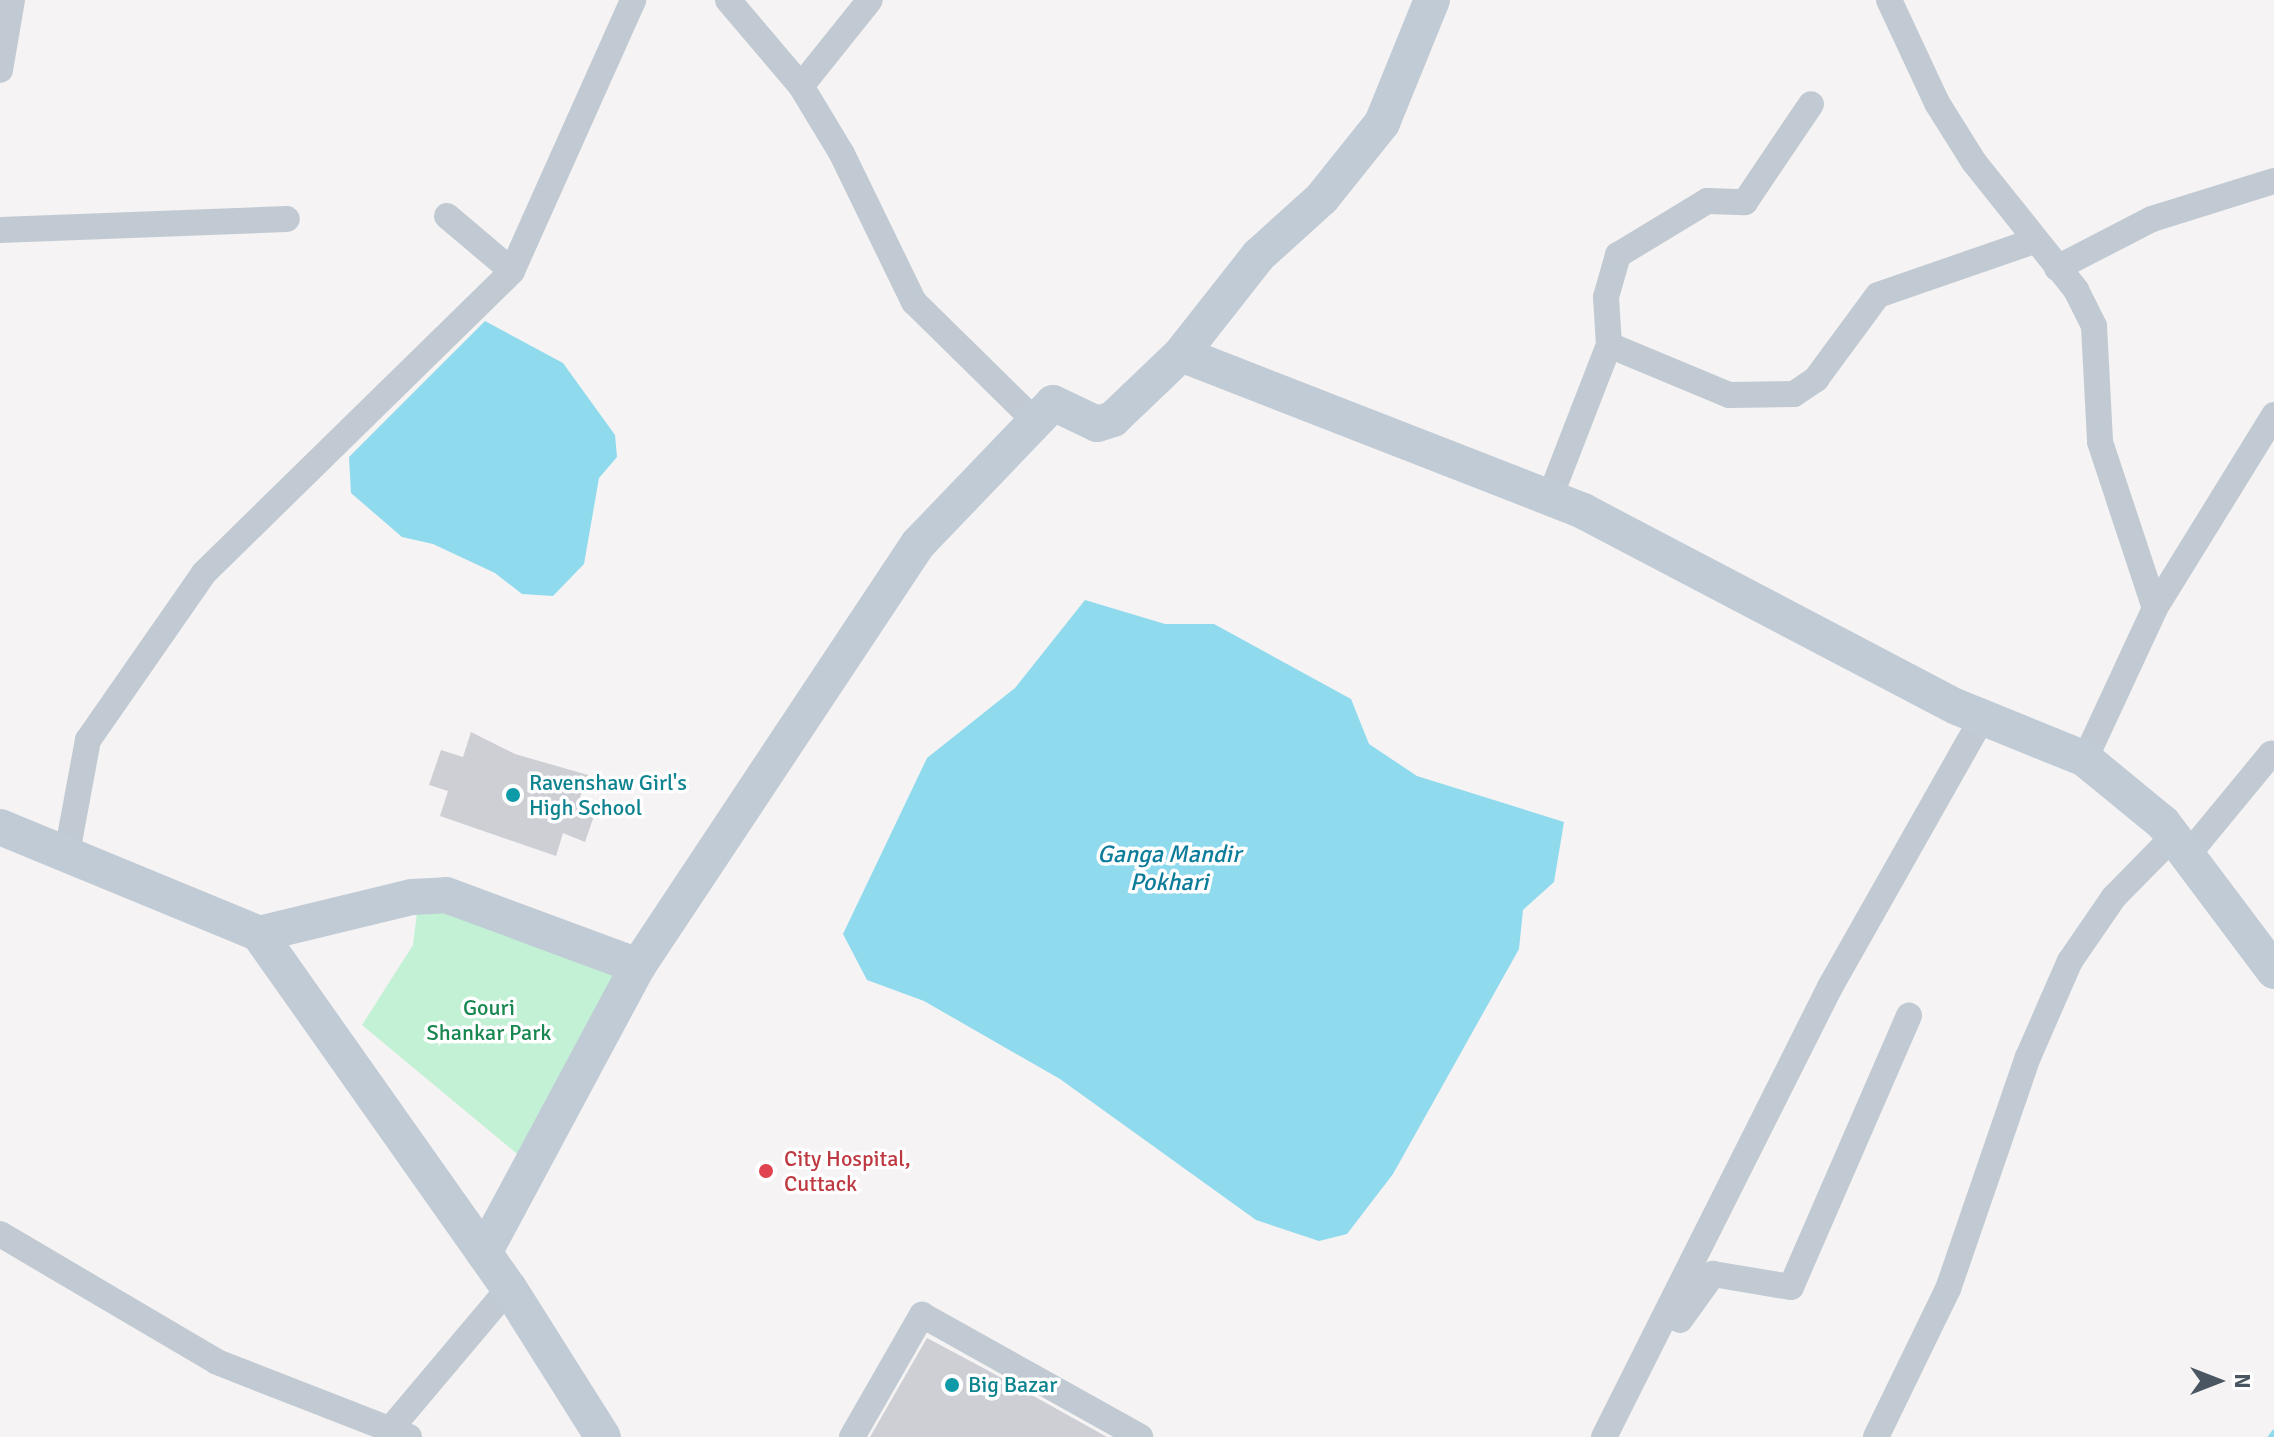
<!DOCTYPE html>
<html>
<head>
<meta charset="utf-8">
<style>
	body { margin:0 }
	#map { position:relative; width:2274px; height:1437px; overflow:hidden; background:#f5f3f3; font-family:Signika,sans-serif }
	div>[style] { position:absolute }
	.green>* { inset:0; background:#c3f1d5 }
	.water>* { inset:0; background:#90daee }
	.stream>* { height:6px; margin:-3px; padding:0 3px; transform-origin:3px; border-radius:3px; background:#90daee }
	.building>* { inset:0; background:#cdcfd5 }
	.street>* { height:26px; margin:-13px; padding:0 13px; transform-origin:13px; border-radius:13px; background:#c1cad2 }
	.secondary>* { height:36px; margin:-18px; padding:0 18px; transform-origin:18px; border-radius:18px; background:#c1cbd6 }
	.dots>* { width:22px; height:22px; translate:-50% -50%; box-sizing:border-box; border:4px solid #fff; border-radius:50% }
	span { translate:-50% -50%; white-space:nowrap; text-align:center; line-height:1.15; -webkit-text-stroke:7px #fff; paint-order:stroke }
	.culture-label { font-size:22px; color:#0d838f }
	.left { translate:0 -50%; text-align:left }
	.park-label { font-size:22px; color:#17864f }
	.health-label { font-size:22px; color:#be3a42 }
	.water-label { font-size:24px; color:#0c7c9b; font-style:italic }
	.north { position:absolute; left:2178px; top:1341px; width:80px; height:80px; -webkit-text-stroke:6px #fff; paint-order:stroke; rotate:90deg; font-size:22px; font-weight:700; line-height:32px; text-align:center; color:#4a5661 }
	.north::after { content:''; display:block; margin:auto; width:28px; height:36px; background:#4a5661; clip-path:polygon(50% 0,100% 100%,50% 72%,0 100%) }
</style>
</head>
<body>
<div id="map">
	<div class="green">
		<div style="clip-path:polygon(430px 906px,614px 975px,522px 1158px,362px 1025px,413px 945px,417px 912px)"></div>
	</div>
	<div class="water">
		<div style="clip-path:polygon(485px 321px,563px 363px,615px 435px,617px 457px,599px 478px,584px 564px,553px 596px,522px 594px,495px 573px,433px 544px,402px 537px,351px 493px,349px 457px)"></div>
		<div style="clip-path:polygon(1085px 600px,1165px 624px,1214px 624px,1351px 699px,1369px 744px,1417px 776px,1564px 822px,1554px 882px,1523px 910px,1519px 949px,1393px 1174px,1347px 1234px,1319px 1241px,1256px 1220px,1060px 1079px,924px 1001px,867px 980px,843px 934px,927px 758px,1015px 688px)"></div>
	</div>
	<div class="stream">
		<div style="left:2271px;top:1437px;width:5px;rotate:-53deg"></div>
	</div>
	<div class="building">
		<div style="clip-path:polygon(471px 732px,515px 754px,588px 775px,580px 797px,598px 804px,585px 842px,563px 833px,556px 856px,440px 816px,448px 791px,429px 785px,441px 750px,463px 757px)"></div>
		<div style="clip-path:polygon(927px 1338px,987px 1370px,1107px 1437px,870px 1437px)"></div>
	</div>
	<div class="street">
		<div style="left:728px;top:0;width:113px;rotate:49.7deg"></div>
		<div style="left:801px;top:86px;width:79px;rotate:58.9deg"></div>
		<div style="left:842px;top:154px;width:165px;rotate:64.1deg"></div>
		<div style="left:914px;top:302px;width:170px;rotate:44.5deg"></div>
		<div style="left:1889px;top:0;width:114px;rotate:65deg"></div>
		<div style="left:1937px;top:103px;width:70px;rotate:57.9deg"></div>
		<div style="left:1974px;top:162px;width:164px;rotate:51.4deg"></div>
		<div style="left:2076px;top:290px;width:40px;rotate:63.4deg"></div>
		<div style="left:2094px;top:326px;width:116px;rotate:87deg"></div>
		<div style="left:2100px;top:442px;width:175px;rotate:71.7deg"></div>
		<div style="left:0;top:70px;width:71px;rotate:-80.3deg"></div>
		<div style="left:801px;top:86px;width:110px;rotate:-51.3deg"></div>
		<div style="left:447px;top:216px;width:85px;rotate:40.2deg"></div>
		<div style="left:0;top:230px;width:287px;rotate:-2.2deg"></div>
		<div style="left:2057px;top:268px;width:107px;rotate:-27.3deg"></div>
		<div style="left:2152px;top:219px;width:128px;rotate:-17.3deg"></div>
		<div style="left:1609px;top:345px;width:48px;rotate:-93.6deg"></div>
		<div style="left:1606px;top:297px;width:44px;rotate:-74.1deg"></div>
		<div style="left:1618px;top:255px;width:104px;rotate:-31.2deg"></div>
		<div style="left:1707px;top:201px;width:38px;rotate:2deg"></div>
		<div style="left:1745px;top:202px;width:118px;rotate:-56deg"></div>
		<div style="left:1550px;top:497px;width:163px;rotate:-68.8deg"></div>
		<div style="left:1609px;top:345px;width:130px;rotate:22.6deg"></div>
		<div style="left:1729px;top:395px;width:65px;rotate:-0.9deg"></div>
		<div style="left:1794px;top:394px;width:27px;rotate:-34deg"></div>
		<div style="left:1816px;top:379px;width:104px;rotate:-53.6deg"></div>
		<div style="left:1878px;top:295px;width:165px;rotate:-19.1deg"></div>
		<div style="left:2085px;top:759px;width:166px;rotate:-65.1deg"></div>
		<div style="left:2155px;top:608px;width:227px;rotate:-58.3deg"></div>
		<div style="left:67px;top:853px;width:115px;rotate:-79.5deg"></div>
		<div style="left:88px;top:740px;width:203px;rotate:-55.2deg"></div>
		<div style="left:204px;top:573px;width:431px;rotate:-44.4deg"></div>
		<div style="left:512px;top:271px;width:297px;rotate:-65.9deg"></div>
		<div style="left:2186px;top:857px;width:134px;rotate:-50.5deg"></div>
		<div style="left:0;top:1234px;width:252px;rotate:30.5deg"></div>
		<div style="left:217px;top:1362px;width:206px;rotate:21.3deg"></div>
		<div style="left:1680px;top:1320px;width:57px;rotate:-54.3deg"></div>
		<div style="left:1713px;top:1274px;width:79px;rotate:9.5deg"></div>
		<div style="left:1791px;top:1287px;width:296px;rotate:-66.5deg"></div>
		<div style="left:392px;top:1427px;width:182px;rotate:-49.9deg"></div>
		<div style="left:852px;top:1437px;width:141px;rotate:-60.2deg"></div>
		<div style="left:922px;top:1315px;width:250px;rotate:29.2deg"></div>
		<div style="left:1604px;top:1437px;width:504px;rotate:-63.33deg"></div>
		<div style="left:1830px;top:987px;width:309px;rotate:-60.5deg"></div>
		<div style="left:1876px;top:1437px;width:165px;rotate:-64.1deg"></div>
		<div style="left:1948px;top:1289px;width:245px;rotate:-71deg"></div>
		<div style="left:2028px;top:1057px;width:105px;rotate:-66.4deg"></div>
		<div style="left:2070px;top:961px;width:78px;rotate:-55.5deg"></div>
		<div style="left:2114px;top:897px;width:84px;rotate:-45.5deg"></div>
	</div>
	<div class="secondary">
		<div style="left:1181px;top:354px;width:432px;rotate:21.3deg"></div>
		<div style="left:1583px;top:511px;width:422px;rotate:27.7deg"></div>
		<div style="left:1957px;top:707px;width:138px;rotate:22.1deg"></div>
		<div style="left:2085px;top:759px;width:101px;rotate:39.4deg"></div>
		<div style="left:2163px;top:823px;width:185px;rotate:53.1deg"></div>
		<div style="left:0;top:827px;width:280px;rotate:22.4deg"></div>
		<div style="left:259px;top:934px;width:433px;rotate:54.8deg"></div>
		<div style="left:509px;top:1288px;width:176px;rotate:57.8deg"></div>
		<div style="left:259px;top:934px;width:157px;rotate:-13.6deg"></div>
		<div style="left:412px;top:897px;width:34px;rotate:-3deg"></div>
		<div style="left:446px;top:895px;width:205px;rotate:20.3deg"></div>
		<div style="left:484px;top:1253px;width:326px;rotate:-61.8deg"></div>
		<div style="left:638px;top:966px;width:506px;rotate:-56.44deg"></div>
		<div style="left:918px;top:544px;width:195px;rotate:-46.2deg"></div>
		<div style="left:1053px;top:403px;width:49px;rotate:25.5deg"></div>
		<div style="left:1097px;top:424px;width:17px;rotate:-17deg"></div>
		<div style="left:1113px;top:419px;width:94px;rotate:-43.7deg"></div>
		<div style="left:1181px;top:354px;width:126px;rotate:-51.8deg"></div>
		<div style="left:1259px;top:255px;width:85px;rotate:-42.1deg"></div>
		<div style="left:1322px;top:198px;width:96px;rotate:-51.3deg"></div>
		<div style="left:1382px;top:123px;width:133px;rotate:-67.9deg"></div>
	</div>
	<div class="dots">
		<div style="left:513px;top:795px;background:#0f9aa8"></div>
		<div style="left:766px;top:1171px;background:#e0444e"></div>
		<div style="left:952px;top:1385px;background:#0f9aa8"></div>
	</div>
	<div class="culture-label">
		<span class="left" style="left:529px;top:795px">Ravenshaw Girl's<br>High School</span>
		<span class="left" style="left:968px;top:1385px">Big Bazar</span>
	</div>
	<div class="park-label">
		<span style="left:489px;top:1020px">Gouri<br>Shankar Park</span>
	</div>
	<div class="health-label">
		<span class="left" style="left:784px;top:1171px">City Hospital,<br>Cuttack</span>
	</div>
	<div class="water-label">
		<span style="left:1169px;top:869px">Ganga Mandir<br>Pokhari</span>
	</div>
	<div class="north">N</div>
</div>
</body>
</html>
